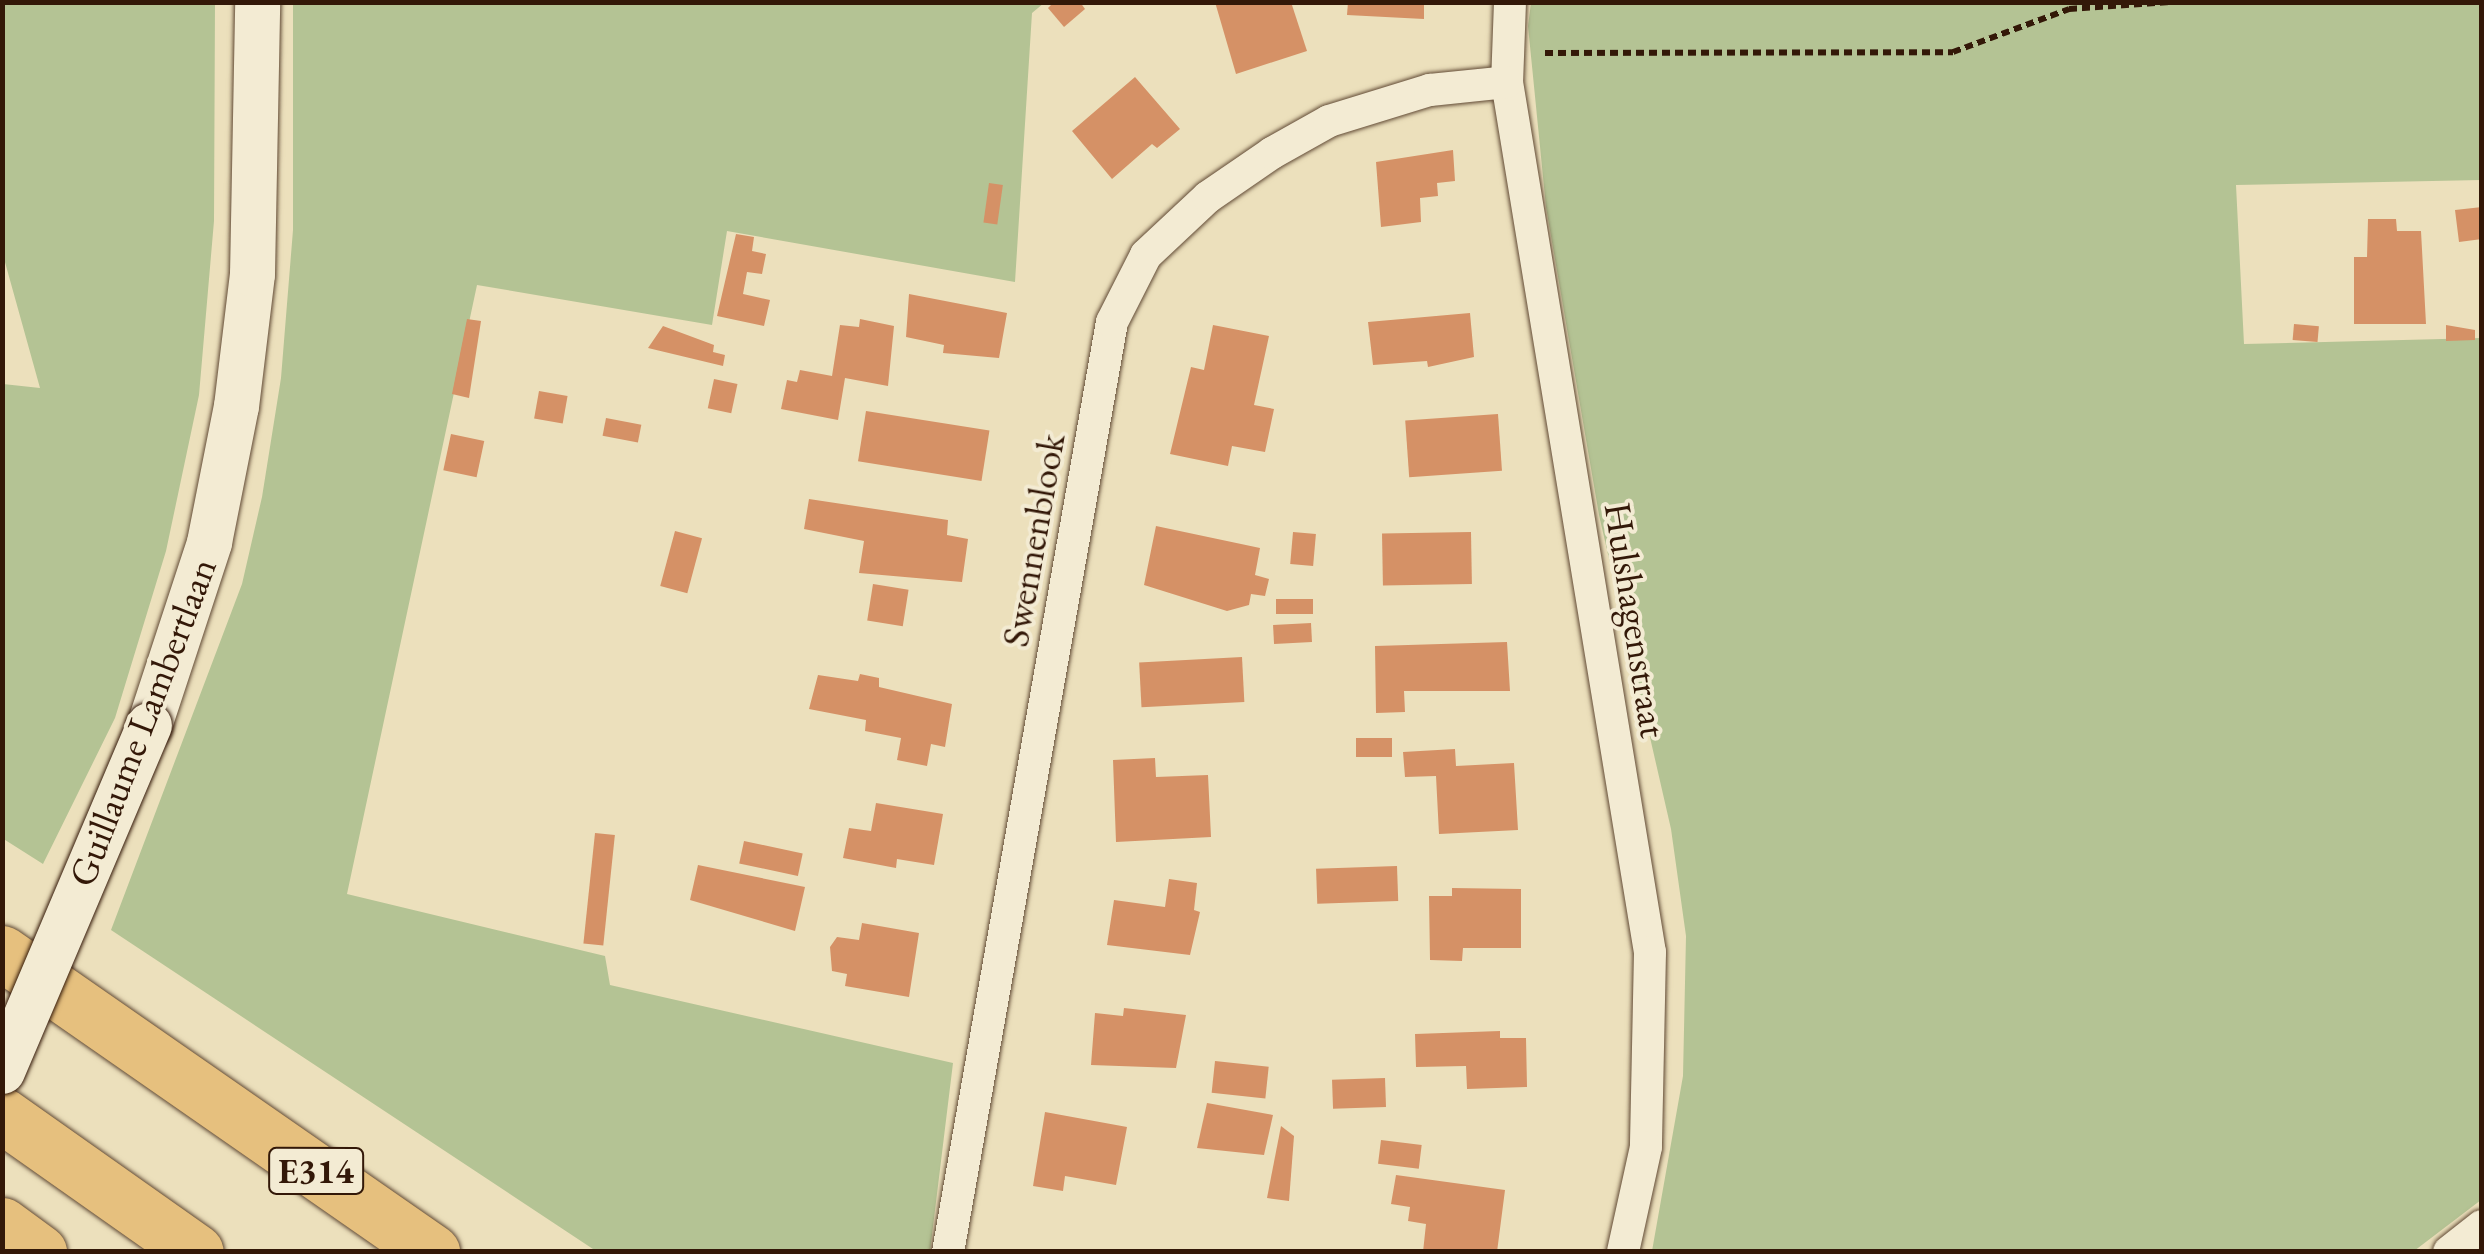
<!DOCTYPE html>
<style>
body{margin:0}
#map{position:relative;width:2484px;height:1254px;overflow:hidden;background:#ece0bc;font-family:"EB Garamond",serif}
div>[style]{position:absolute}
.green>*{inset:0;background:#b4c394}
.building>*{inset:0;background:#d59166;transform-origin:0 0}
.path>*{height:6px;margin-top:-3px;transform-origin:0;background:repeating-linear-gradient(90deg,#331808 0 8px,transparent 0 13px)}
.roads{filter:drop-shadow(0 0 2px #614a35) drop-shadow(0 0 2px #614a35)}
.street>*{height:32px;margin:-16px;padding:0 16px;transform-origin:16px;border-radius:16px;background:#f3ebd3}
.secondary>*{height:45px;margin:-22.5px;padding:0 22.5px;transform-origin:22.5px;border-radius:22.5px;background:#f3ebd3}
.highway>*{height:55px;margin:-27.5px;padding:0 27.5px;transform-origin:27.5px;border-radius:27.5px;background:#e6c07e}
.bridges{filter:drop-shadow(0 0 2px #331808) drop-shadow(0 0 2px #331808)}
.secondary-bridge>*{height:45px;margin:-22.5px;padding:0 22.5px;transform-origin:22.5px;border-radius:22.5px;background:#f3ebd3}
span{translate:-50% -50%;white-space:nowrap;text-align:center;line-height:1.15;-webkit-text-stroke:8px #f3ebd3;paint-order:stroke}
.shield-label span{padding:2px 8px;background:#f3ebd3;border:2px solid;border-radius:8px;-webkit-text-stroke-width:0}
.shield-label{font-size:35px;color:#331808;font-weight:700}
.street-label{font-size:38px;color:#331808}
.frame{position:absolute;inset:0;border:5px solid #331808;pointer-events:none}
</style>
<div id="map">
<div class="green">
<div style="clip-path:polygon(2px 3px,215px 3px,214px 221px,199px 395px,166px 551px,115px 718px,43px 864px,2px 838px,3px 384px,40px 388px,3px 255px)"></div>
<div style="clip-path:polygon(293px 3px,1044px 3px,1032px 13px,1015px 282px,727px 231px,712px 325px,477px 285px,347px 894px,605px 956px,610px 985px,953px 1063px,930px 1251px,596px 1251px,111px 930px,242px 584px,262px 497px,281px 378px,293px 230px)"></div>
<div style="clip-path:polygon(1531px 3px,2481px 3px,2481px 180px,2236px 185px,2244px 344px,2481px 338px,2481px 1200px,2414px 1251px,1652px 1251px,1683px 1076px,1686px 936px,1671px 829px,1599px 515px,1546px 207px,1528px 26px)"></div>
</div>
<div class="building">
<div style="clip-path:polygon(1054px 2px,1080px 2px,1085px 9px,1064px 27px,1048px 8px)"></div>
<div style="clip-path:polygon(1215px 2px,1291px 2px,1307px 51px,1236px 74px)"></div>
<div style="clip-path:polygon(1348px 2px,1424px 2px,1424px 19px,1347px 15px)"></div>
<div style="clip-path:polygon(1135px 77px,1180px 129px,1157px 148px,1152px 144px,1112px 179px,1072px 131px)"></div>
<div style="clip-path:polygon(1453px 150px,1455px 181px,1437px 183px,1438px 196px,1420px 198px,1421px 222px,1381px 227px,1376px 162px)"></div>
<div style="left:989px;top:183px;width:14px;height:40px;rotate:8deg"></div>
<div style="clip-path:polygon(2482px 207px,2482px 239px,2459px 242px,2455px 210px)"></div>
<div style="clip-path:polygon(2368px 219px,2396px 219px,2397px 231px,2421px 231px,2426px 324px,2354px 324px,2354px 257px,2367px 257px)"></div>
<div style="clip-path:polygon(736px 234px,754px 237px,752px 251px,766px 254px,762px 274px,747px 272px,743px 294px,770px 300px,764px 326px,717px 316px)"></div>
<div style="clip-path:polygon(909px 294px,1007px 313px,999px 358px,943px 353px,944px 345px,906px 337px)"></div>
<div style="clip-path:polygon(1470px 313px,1474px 357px,1428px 367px,1427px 361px,1373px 365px,1368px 322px)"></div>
<div style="clip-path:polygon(467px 319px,481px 321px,469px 398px,452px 394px)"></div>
<div style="clip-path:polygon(860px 319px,894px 326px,888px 386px,845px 378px,838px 420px,781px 409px,787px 380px,797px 382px,800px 370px,832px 376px,840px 325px,859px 327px)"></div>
<div style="left:2294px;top:324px;width:25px;height:16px;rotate:5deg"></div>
<div style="clip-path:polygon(1213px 325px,1269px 336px,1254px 405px,1274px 409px,1265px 452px,1232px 446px,1228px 466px,1170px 454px,1191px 367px,1204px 370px)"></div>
<div style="clip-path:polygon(2446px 325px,2475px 330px,2475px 340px,2446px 341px)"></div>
<div style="clip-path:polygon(663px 326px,714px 345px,713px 352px,725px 355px,723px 366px,648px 348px)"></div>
<div style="left:714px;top:379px;width:24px;height:30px;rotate:12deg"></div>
<div style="left:539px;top:391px;width:29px;height:28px;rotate:10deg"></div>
<div style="left:866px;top:411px;width:125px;height:51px;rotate:9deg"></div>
<div style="left:1498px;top:414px;width:57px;height:93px;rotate:86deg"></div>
<div style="left:606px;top:418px;width:36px;height:18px;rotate:11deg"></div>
<div style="left:451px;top:434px;width:34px;height:37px;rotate:12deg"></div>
<div style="clip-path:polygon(809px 499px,948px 520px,947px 535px,968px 539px,962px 582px,859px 573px,864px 541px,804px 529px)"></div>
<div style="clip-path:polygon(1156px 526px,1260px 548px,1255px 575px,1269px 579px,1265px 596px,1251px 594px,1249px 605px,1227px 611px,1144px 585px)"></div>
<div style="left:675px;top:531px;width:28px;height:57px;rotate:15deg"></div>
<div style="left:1293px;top:532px;width:23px;height:32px;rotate:5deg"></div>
<div style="left:1471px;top:532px;width:52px;height:89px;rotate:89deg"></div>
<div style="left:873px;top:584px;width:36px;height:37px;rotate:9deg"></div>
<div style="left:1276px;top:599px;width:37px;height:15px"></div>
<div style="left:1311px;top:623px;width:19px;height:38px;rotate:87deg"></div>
<div style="clip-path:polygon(1507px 642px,1510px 691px,1404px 691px,1405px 712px,1376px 713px,1375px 646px)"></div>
<div style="left:1242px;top:657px;width:45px;height:103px;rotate:87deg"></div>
<div style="clip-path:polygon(860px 674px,879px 678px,879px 687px,952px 704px,945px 747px,931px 744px,927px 766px,897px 760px,901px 738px,865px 731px,866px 720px,809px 709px,818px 675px,858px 681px)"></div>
<div style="left:1392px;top:738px;width:19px;height:36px;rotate:90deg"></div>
<div style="clip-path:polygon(1455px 749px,1456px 766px,1514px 763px,1518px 830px,1439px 834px,1436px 776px,1405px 777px,1403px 752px)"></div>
<div style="clip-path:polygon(1155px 758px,1156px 777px,1208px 775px,1211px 837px,1116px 842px,1113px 760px)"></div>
<div style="clip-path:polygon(876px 803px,943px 814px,934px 865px,897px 859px,896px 868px,843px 858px,849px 828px,871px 831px)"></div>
<div style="left:595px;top:833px;width:20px;height:111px;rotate:6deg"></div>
<div style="left:744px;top:841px;width:60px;height:23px;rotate:12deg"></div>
<div style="clip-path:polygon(698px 865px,805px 887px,795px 931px,690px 900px)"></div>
<div style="left:1397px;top:866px;width:35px;height:81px;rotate:88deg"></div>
<div style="clip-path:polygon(1169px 879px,1197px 883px,1194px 910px,1200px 912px,1190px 955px,1107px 945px,1114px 900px,1165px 907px)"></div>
<div style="clip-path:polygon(1452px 888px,1521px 889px,1521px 948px,1463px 948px,1462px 961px,1430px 960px,1429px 896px,1452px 896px)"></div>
<div style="clip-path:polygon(862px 923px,919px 933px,909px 997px,845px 986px,847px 974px,832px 971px,830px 947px,837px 937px,859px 940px)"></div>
<div style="clip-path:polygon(1124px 1008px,1186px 1015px,1176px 1068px,1091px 1065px,1095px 1013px,1123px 1016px)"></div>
<div style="clip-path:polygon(1500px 1031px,1500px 1038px,1526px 1038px,1527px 1087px,1467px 1089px,1466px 1066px,1416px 1067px,1415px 1034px)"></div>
<div style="left:1215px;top:1061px;width:54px;height:32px;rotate:6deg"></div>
<div style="left:1385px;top:1078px;width:29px;height:53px;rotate:88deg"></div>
<div style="clip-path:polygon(1207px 1103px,1273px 1115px,1264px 1155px,1197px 1148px)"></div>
<div style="clip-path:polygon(1045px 1112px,1127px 1127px,1116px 1185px,1065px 1176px,1063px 1191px,1033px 1186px)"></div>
<div style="clip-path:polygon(1281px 1126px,1294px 1136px,1289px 1201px,1267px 1198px)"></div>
<div style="left:1381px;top:1140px;width:41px;height:24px;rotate:7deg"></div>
<div style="clip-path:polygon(1396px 1175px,1505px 1190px,1497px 1252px,1423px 1252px,1426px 1224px,1408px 1221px,1410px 1207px,1391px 1204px)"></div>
</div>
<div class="path">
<div style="left:1545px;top:53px;width:408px;rotate:-0.1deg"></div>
<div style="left:1953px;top:52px;width:124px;rotate:-20.3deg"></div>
<div style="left:2069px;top:9px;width:101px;rotate:-4deg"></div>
</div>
<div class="roads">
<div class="street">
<div style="left:1510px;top:2px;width:80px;rotate:92.1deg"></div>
<div style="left:1507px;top:82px;width:882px;rotate:80.67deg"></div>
<div style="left:1650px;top:952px;width:195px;rotate:91.2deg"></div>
<div style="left:1646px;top:1147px;width:107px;rotate:102.4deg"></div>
<div style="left:948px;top:1252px;width:944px;rotate:-80deg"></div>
<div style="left:1112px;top:322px;width:75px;rotate:-63.1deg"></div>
<div style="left:1146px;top:255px;width:85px;rotate:-43.1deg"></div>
<div style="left:1208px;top:197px;width:78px;rotate:-34.5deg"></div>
<div style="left:1272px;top:153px;width:65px;rotate:-29.3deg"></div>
<div style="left:1329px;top:121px;width:106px;rotate:-17.1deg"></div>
<div style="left:1430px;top:90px;width:77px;rotate:-5.9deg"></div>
<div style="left:2449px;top:1252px;width:42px;rotate:-38.2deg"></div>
</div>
<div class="secondary">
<div style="left:149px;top:725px;width:193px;rotate:-71.8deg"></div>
<div style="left:209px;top:542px;width:139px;rotate:-78.8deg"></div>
<div style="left:236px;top:406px;width:133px;rotate:-83.1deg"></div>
<div style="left:252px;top:274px;width:272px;rotate:-88.9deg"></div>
</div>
<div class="highway">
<div style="left:2px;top:953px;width:524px;rotate:34.81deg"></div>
<div style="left:2px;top:1115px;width:237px;rotate:35.2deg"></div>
<div style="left:2px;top:1225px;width:46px;rotate:36.1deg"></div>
</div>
</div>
<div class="bridges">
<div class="secondary-bridge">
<div style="left:2px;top:1071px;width:376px;rotate:-67deg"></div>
</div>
</div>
<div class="shield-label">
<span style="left:316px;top:1171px">E314</span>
</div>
<div class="street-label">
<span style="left:1033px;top:540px;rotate:-80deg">Swennenblook</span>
<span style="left:1636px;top:620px;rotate:81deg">Hulshagenstraat</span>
<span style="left:142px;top:722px;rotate:-69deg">Guillaume Lambertlaan</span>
</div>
<div class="frame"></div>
</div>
